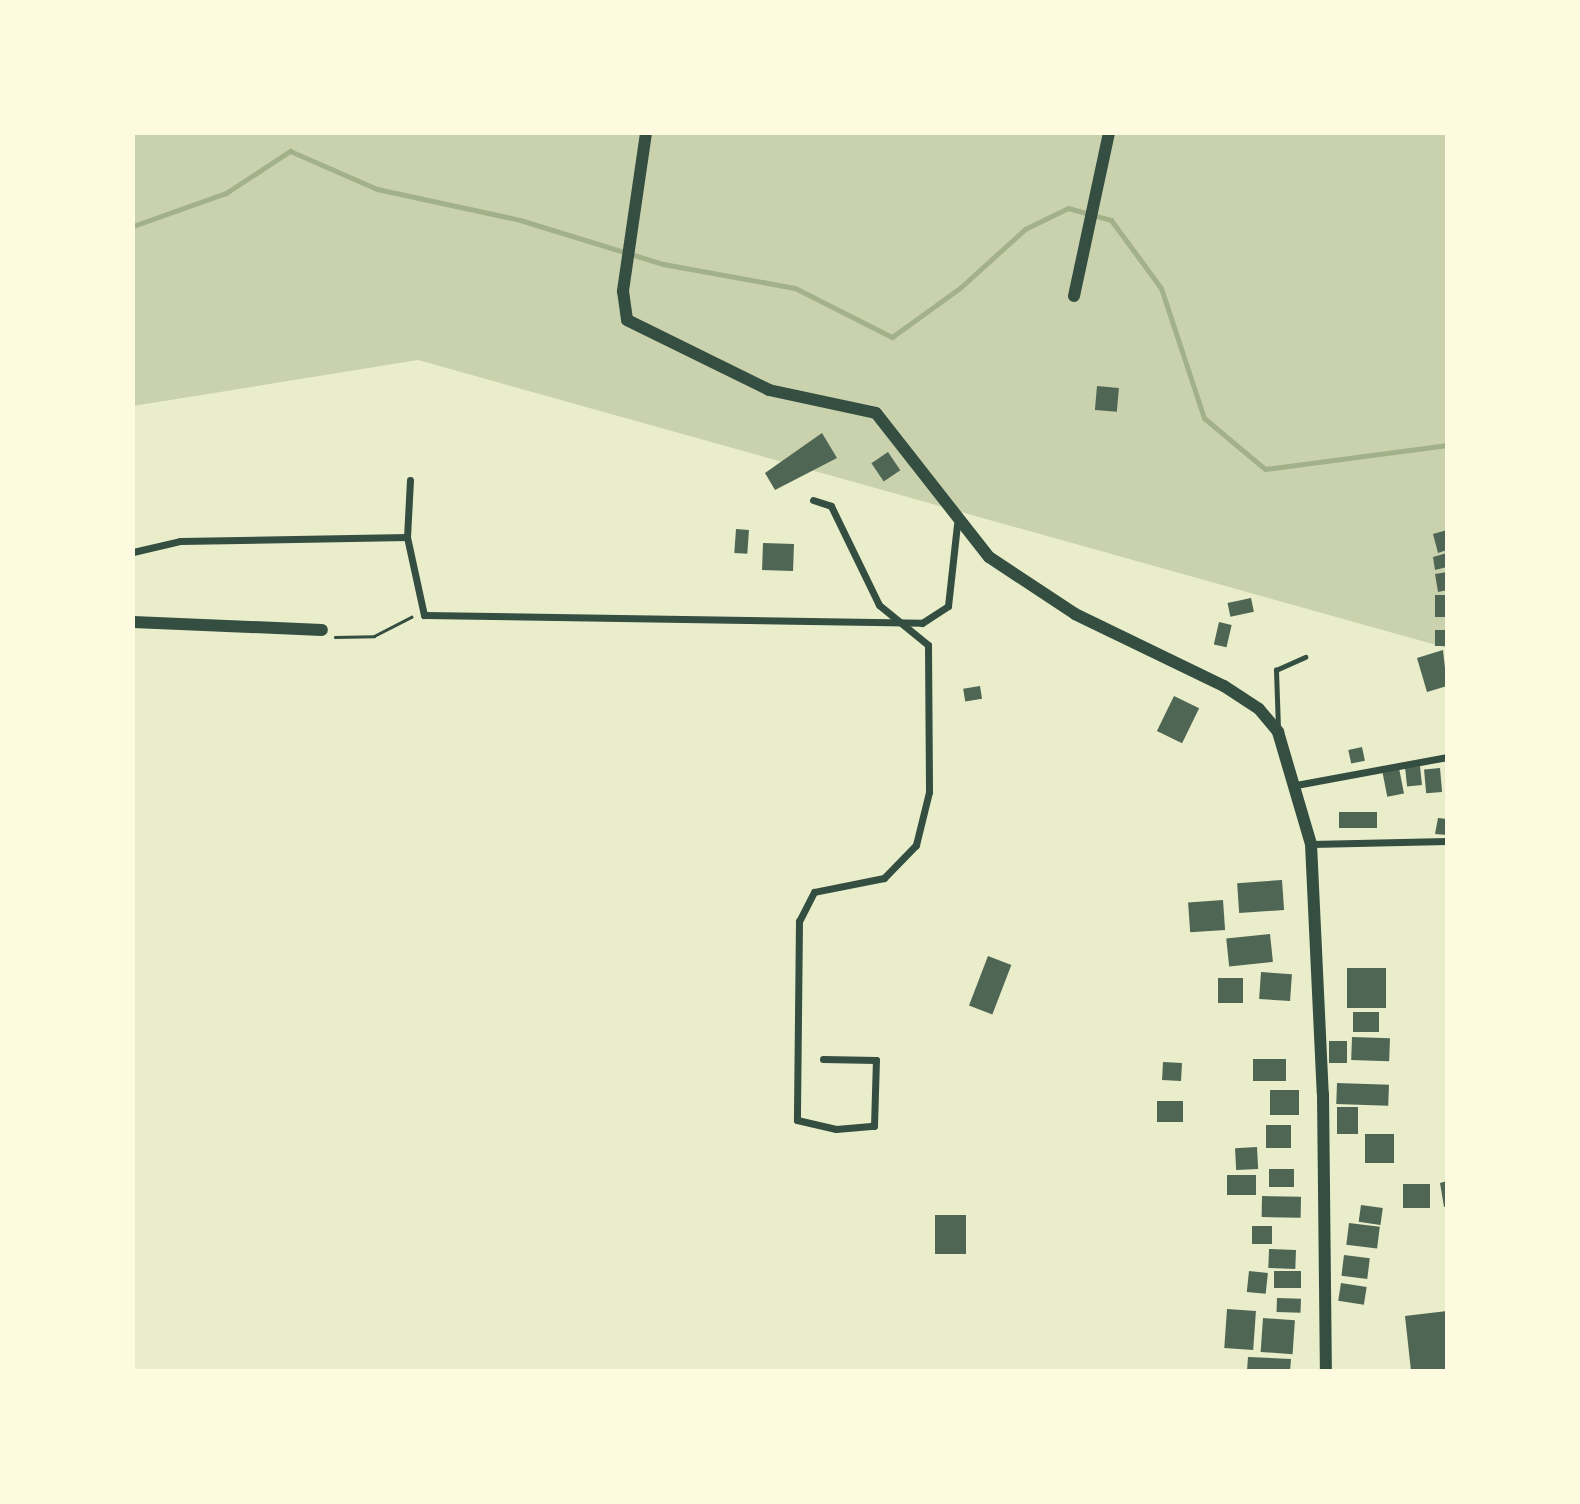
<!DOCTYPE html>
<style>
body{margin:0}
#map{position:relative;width:1580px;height:1504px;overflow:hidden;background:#e9edc9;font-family:Rubik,sans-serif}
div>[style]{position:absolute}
.green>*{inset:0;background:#cad2ad}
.stream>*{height:5px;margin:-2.5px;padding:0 2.5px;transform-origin:2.5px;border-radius:2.5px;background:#a3b18a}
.building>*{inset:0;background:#4f6655;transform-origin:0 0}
.path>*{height:2.5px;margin:-1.25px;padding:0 1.25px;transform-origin:1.25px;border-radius:1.25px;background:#344e41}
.service>*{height:4.5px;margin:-2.25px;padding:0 2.25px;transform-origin:2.25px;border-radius:2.25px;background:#344e41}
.minor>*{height:7px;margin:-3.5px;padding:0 3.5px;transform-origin:3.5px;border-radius:3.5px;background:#344e41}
.secondary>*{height:12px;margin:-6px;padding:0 6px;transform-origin:6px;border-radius:6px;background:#344e41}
.primary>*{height:12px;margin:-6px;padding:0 6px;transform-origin:6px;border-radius:6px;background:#344e41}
span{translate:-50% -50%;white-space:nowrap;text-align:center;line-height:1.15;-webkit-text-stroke:5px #fefae0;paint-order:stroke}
.frame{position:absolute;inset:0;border:135px solid #fefae0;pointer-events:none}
</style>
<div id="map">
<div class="green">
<div style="clip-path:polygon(133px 133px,1447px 133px,1447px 648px,418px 360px,133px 406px)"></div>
</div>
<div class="stream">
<div style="left:133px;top:226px;width:99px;rotate:-19.5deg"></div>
<div style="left:226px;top:193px;width:77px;rotate:-33.3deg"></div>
<div style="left:290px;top:151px;width:95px;rotate:23.6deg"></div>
<div style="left:377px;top:189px;width:146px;rotate:12.2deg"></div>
<div style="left:520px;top:220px;width:150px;rotate:17.1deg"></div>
<div style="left:663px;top:264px;width:134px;rotate:10.3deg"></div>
<div style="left:795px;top:288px;width:109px;rotate:26.8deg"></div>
<div style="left:892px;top:337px;width:85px;rotate:-35.9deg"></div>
<div style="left:961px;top:287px;width:86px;rotate:-42.2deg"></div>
<div style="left:1025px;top:229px;width:48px;rotate:-26deg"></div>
<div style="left:1068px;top:208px;width:45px;rotate:15.6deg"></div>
<div style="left:1111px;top:220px;width:84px;rotate:53.7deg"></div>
<div style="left:1161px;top:288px;width:137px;rotate:71.7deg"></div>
<div style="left:1204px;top:418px;width:80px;rotate:39.9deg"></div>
<div style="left:1265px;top:469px;width:184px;rotate:-7.5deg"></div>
</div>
<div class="building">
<div style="left:1097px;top:386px;width:22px;height:24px;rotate:5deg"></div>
<div style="clip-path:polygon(822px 433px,837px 458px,775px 490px,765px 473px)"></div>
<div style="left:888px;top:452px;width:22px;height:20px;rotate:56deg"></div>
<div style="left:736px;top:529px;width:13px;height:24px;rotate:4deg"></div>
<div style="clip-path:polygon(1447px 530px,1447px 550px,1438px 553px,1433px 534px)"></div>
<div style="left:763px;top:543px;width:31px;height:27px;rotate:2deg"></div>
<div style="clip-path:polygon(1447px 553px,1447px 567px,1435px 570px,1433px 557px)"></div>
<div style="clip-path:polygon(1447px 572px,1447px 590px,1438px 592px,1435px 574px)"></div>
<div style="left:1447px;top:595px;width:22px;height:12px;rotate:90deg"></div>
<div style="left:1251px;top:598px;width:14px;height:24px;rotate:78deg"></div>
<div style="left:1219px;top:622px;width:13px;height:23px;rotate:13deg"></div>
<div style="left:1435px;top:630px;width:12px;height:16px"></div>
<div style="clip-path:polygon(1443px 650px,1447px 686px,1427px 692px,1417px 658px)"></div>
<div style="left:980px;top:686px;width:13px;height:17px;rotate:81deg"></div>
<div style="left:1174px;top:696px;width:28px;height:39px;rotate:26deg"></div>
<div style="left:1362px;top:747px;width:14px;height:14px;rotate:78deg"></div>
<div style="left:1420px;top:766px;width:19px;height:15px;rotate:84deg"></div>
<div style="left:1399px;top:768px;width:26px;height:17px;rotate:79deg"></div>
<div style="left:1440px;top:768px;width:24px;height:16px;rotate:85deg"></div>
<div style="left:1377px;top:812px;width:16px;height:38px;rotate:90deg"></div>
<div style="clip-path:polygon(1438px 818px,1447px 819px,1447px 835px,1435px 834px)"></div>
<div style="left:1282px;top:880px;width:30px;height:45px;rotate:86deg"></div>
<div style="left:1223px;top:900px;width:30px;height:35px;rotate:86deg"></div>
<div style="left:1270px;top:934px;width:28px;height:44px;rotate:84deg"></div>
<div style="left:988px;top:956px;width:25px;height:53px;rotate:21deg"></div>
<div style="left:1347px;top:968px;width:39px;height:40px"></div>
<div style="left:1261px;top:972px;width:31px;height:27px;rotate:4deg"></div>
<div style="left:1218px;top:978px;width:25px;height:25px"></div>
<div style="left:1353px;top:1012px;width:26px;height:20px"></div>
<div style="left:1352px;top:1037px;width:38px;height:23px;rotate:2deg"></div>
<div style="left:1329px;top:1041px;width:18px;height:22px"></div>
<div style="left:1253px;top:1059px;width:33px;height:22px"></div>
<div style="left:1163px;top:1062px;width:19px;height:18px;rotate:3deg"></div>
<div style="left:1337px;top:1083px;width:52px;height:21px;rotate:2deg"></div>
<div style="left:1270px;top:1090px;width:29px;height:25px"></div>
<div style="left:1157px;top:1101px;width:26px;height:21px"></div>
<div style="left:1358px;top:1107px;width:27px;height:21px;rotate:90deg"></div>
<div style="left:1266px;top:1125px;width:25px;height:23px"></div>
<div style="left:1365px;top:1134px;width:29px;height:29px"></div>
<div style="left:1257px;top:1147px;width:22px;height:22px;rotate:87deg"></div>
<div style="left:1269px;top:1169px;width:25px;height:18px"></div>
<div style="left:1227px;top:1175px;width:29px;height:20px"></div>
<div style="clip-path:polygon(1447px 1181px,1447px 1206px,1444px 1207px,1440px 1183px)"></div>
<div style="left:1403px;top:1184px;width:27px;height:24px"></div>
<div style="left:1262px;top:1196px;width:39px;height:21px;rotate:1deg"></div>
<div style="left:1361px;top:1205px;width:22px;height:17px;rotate:8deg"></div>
<div style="left:966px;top:1215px;width:39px;height:31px;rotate:90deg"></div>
<div style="left:1349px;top:1223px;width:31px;height:22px;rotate:7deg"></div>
<div style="left:1272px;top:1226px;width:18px;height:20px;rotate:90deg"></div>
<div style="left:1269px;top:1249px;width:27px;height:19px;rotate:2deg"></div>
<div style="left:1344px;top:1255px;width:26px;height:21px;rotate:7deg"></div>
<div style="left:1249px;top:1271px;width:19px;height:21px;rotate:6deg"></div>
<div style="left:1301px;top:1271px;width:17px;height:27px;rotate:90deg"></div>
<div style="left:1341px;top:1283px;width:26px;height:18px;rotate:9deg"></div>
<div style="left:1277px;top:1298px;width:24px;height:14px;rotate:2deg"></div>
<div style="left:1227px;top:1309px;width:29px;height:39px;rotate:4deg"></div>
<div style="clip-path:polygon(1447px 1311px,1447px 1371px,1411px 1371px,1405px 1316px)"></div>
<div style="left:1263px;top:1318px;width:32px;height:34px;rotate:4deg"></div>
<div style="clip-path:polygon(1248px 1357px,1291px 1359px,1290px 1371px,1247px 1371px)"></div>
</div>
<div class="path">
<div style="left:335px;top:637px;width:39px;rotate:-1deg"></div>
<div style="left:374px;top:636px;width:42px;rotate:-27.2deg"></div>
</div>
<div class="service">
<div style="left:1278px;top:728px;width:58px;rotate:-92deg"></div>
<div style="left:1276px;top:670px;width:32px;rotate:-24deg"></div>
</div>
<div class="minor">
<div style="left:410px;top:480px;width:57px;rotate:93deg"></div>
<div style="left:407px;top:537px;width:80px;rotate:77.7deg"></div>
<div style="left:424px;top:615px;width:498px;rotate:0.9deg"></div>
<div style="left:922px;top:623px;width:31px;rotate:-33deg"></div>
<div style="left:948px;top:606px;width:82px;rotate:-83.7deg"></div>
<div style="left:813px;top:500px;width:19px;rotate:18deg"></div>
<div style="left:831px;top:506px;width:110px;rotate:64.1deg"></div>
<div style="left:879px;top:605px;width:63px;rotate:39.2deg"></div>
<div style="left:928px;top:645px;width:147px;rotate:89.6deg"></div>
<div style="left:929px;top:792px;width:55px;rotate:103.8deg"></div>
<div style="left:916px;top:845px;width:46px;rotate:134.1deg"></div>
<div style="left:884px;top:878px;width:71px;rotate:168.7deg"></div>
<div style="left:814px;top:892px;width:33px;rotate:117deg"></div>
<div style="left:799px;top:921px;width:199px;rotate:90.6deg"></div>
<div style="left:797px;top:1120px;width:40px;rotate:13deg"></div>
<div style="left:836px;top:1129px;width:38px;rotate:-5deg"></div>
<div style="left:874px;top:1126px;width:66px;rotate:-88.3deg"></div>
<div style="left:876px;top:1060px;width:53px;rotate:-178.9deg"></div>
<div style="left:133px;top:552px;width:48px;rotate:-13.2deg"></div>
<div style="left:180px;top:541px;width:227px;rotate:-1deg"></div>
<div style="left:1296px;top:785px;width:154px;rotate:-10.5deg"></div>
<div style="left:1311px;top:844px;width:136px;rotate:-1.3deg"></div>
</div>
<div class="secondary">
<div style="left:646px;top:133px;width:160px;rotate:98.3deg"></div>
<div style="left:623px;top:291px;width:29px;rotate:82deg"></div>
<div style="left:627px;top:320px;width:158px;rotate:26.2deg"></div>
<div style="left:769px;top:390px;width:109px;rotate:12.1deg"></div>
<div style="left:876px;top:413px;width:183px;rotate:51.9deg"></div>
<div style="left:989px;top:557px;width:103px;rotate:33.5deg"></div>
<div style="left:1075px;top:614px;width:165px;rotate:25.8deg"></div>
<div style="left:1224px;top:686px;width:42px;rotate:33.3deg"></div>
<div style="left:1259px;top:709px;width:30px;rotate:50deg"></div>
<div style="left:1278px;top:732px;width:117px;rotate:73.6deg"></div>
<div style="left:1311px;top:844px;width:250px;rotate:87.3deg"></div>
<div style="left:1323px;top:1094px;width:277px;rotate:89.4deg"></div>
</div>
<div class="primary">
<div style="left:1074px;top:296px;width:167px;rotate:-77.9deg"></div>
<div style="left:133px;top:622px;width:189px;rotate:2.4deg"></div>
</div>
<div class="frame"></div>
</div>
